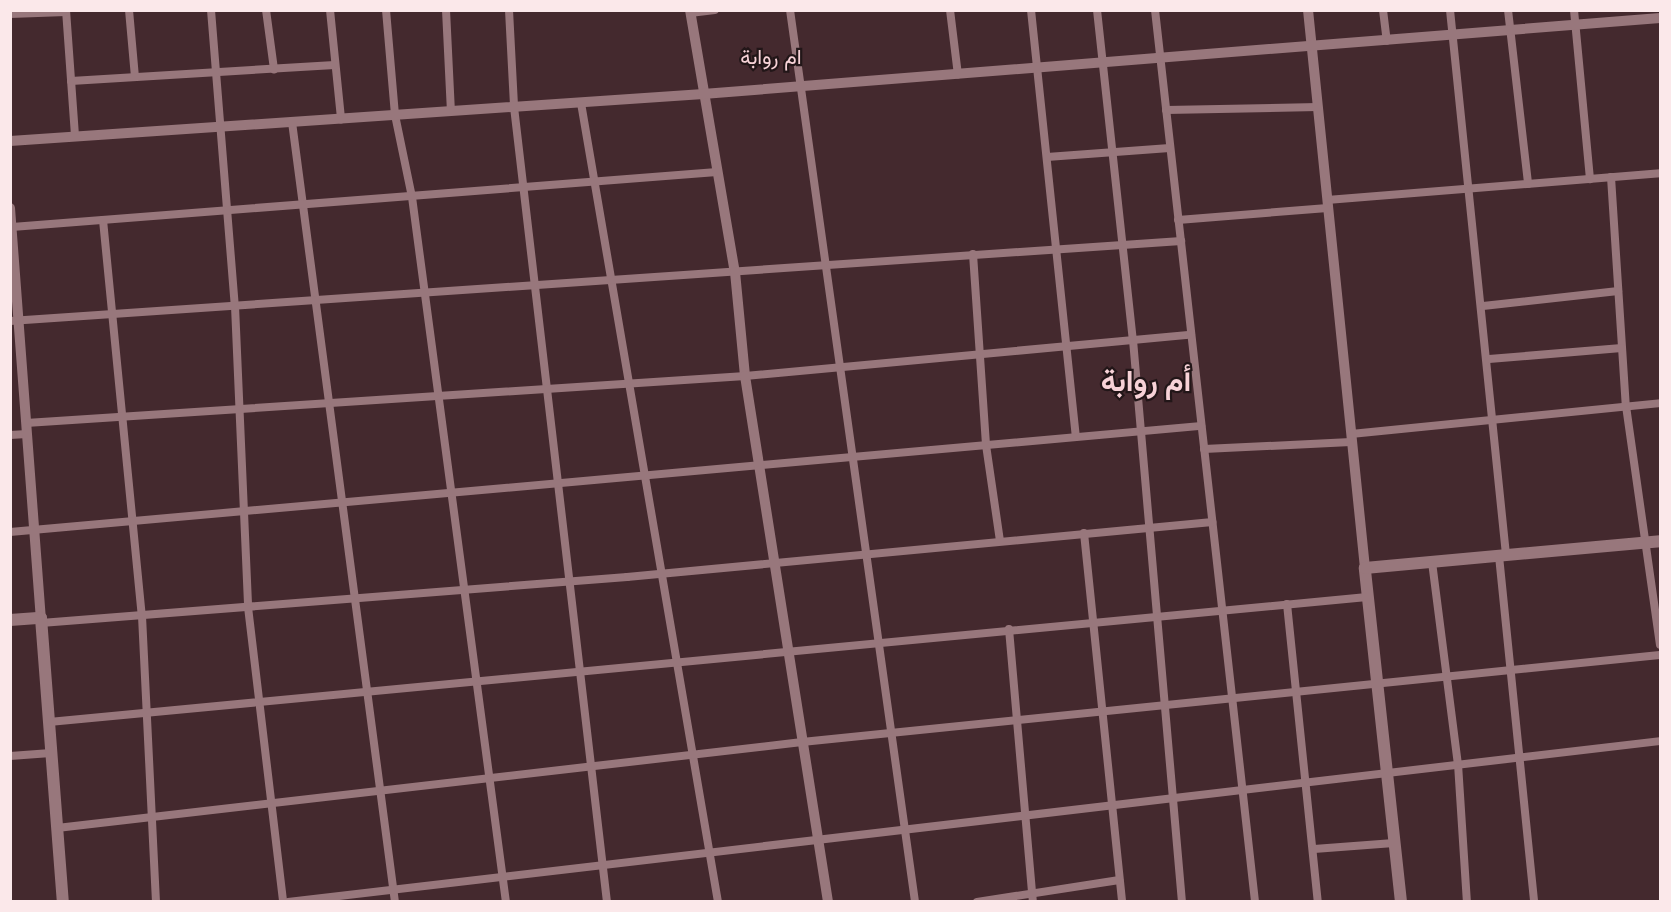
<!DOCTYPE html>
<meta charset="utf-8">
<style>
body{margin:0}
#map{position:relative;width:1671px;height:912px;overflow:hidden;background:#44292e;font-family:Inter,Vazirmatn,sans-serif}
div>[style]{position:absolute}
.minor>*{height:8px;margin:-4px;padding:0 4px;transform-origin:4px;border-radius:4px;background:#98777c}
.tertiary>*{height:10px;margin:-5px;padding:0 5px;transform-origin:5px;border-radius:5px;background:#98777c}
.secondary>*{height:12px;margin:-6px;padding:0 6px;transform-origin:6px;border-radius:6px;background:#98777c}
span{translate:-50% -50%;white-space:nowrap;text-align:center;line-height:1.15;-webkit-text-stroke:4.5px #221618;paint-order:stroke}
.quarter-label{font-size:21px;color:#f7d2d7}
.town-label{font-size:30px;color:#f7d2d7;font-weight:700}
.frame{position:absolute;inset:0;border:12px solid #fbe8ea;pointer-events:none}
</style>
<div id="map">
<div class="minor">
<div style="left:66px;top:10px;width:127px;rotate:85.9deg"></div>
<div style="left:129px;top:10px;width:67px;rotate:84.9deg"></div>
<div style="left:211px;top:10px;width:297px;rotate:85.4deg"></div>
<div style="left:235px;top:306px;width:301px;rotate:87.5deg"></div>
<div style="left:248px;top:607px;width:297px;rotate:83.2deg"></div>
<div style="left:266px;top:10px;width:60px;rotate:82.3deg"></div>
<div style="left:330px;top:10px;width:110px;rotate:84.2deg"></div>
<div style="left:386px;top:10px;width:105px;rotate:85.1deg"></div>
<div style="left:395px;top:115px;width:84px;rotate:78.3deg"></div>
<div style="left:412px;top:197px;width:711px;rotate:82.41deg"></div>
<div style="left:446px;top:10px;width:101px;rotate:87.2deg"></div>
<div style="left:509px;top:10px;width:97px;rotate:87deg"></div>
<div style="left:514px;top:107px;width:800px;rotate:83.33deg"></div>
<div style="left:790px;top:10px;width:901px;rotate:82.02deg"></div>
<div style="left:950px;top:10px;width:65px;rotate:83deg"></div>
<div style="left:1031px;top:10px;width:429px;rotate:84deg"></div>
<div style="left:1097px;top:10px;width:332px;rotate:83.8deg"></div>
<div style="left:1133px;top:340px;width:564px;rotate:85.02deg"></div>
<div style="left:1155px;top:10px;width:898px;rotate:83.6deg"></div>
<div style="left:1383px;top:10px;width:31px;rotate:83deg"></div>
<div style="left:1450px;top:10px;width:548px;rotate:84.13deg"></div>
<div style="left:1508px;top:10px;width:175px;rotate:83.4deg"></div>
<div style="left:1574px;top:10px;width:170px;rotate:84.6deg"></div>
<div style="left:690px;top:13px;width:25px;rotate:-7deg"></div>
<div style="left:10px;top:14px;width:56px;rotate:-2deg"></div>
<div style="left:71px;top:81px;width:264px;rotate:-3.5deg"></div>
<div style="left:581px;top:103px;width:811px;rotate:80.27deg"></div>
<div style="left:1166px;top:110px;width:152px;rotate:-1.1deg"></div>
<div style="left:292px;top:122px;width:787px;rotate:82.48deg"></div>
<div style="left:1047px;top:157px;width:123px;rotate:-4.2deg"></div>
<div style="left:1611px;top:177px;width:229px;rotate:86.3deg"></div>
<div style="left:1626px;top:406px;width:241px;rotate:81.9deg"></div>
<div style="left:1327px;top:200px;width:334px;rotate:-4.6deg"></div>
<div style="left:103px;top:220px;width:398px;rotate:84.4deg"></div>
<div style="left:142px;top:616px;width:286px;rotate:87.2deg"></div>
<div style="left:1178px;top:220px;width:150px;rotate:-4.6deg"></div>
<div style="left:12px;top:227px;width:707px;rotate:-4.46deg"></div>
<div style="left:973px;top:254px;width:191px;rotate:86.1deg"></div>
<div style="left:986px;top:445px;width:97px;rotate:81.7deg"></div>
<div style="left:1483px;top:306px;width:136px;rotate:-6.3deg"></div>
<div style="left:10px;top:321px;width:1174px;rotate:-3.91deg"></div>
<div style="left:1489px;top:359px;width:133px;rotate:-4.7deg"></div>
<div style="left:26px;top:423px;width:721px;rotate:-3.74deg"></div>
<div style="left:745px;top:376px;width:448px;rotate:-5.3deg"></div>
<div style="left:1351px;top:434px;width:311px;rotate:-5.7deg"></div>
<div style="left:10px;top:435px;width:17px;rotate:-3deg"></div>
<div style="left:1204px;top:449px;width:147px;rotate:-2.7deg"></div>
<div style="left:10px;top:532px;width:1196px;rotate:-5.09deg"></div>
<div style="left:1084px;top:533px;width:371px;rotate:84.1deg"></div>
<div style="left:1499px;top:556px;width:348px;rotate:84.2deg"></div>
<div style="left:1432px;top:562px;width:204px;rotate:82.7deg"></div>
<div style="left:1458px;top:764px;width:138px;rotate:86.3deg"></div>
<div style="left:1287px;top:604px;width:300px;rotate:84.1deg"></div>
<div style="left:41px;top:623px;width:588px;rotate:-4.49deg"></div>
<div style="left:627px;top:577px;width:588px;rotate:-5.37deg"></div>
<div style="left:1009px;top:629px;width:274px;rotate:85deg"></div>
<div style="left:49px;top:722px;width:1324px;rotate:-5.42deg"></div>
<div style="left:10px;top:756px;width:41px;rotate:-4.2deg"></div>
<div style="left:57px;top:828px;width:750px;rotate:-6.58deg"></div>
<div style="left:802px;top:742px;width:862px;rotate:-5.79deg"></div>
<div style="left:1314px;top:849px;width:80px;rotate:-4.3deg"></div>
<div style="left:288px;top:902px;width:1381px;rotate:-6.69deg"></div>
<div style="left:977px;top:902px;width:144px;rotate:-8.8deg"></div>
</div>
<div class="tertiary">
<div style="left:690px;top:10px;width:266px;rotate:80.3deg"></div>
<div style="left:735px;top:272px;width:104px;rotate:84.5deg"></div>
<div style="left:745px;top:376px;width:533px;rotate:81.03deg"></div>
<div style="left:1308px;top:10px;width:561px;rotate:84.17deg"></div>
<div style="left:10px;top:141px;width:695px;rotate:-3.88deg"></div>
<div style="left:703px;top:94px;width:960px;rotate:-4.54deg"></div>
<div style="left:10px;top:208px;width:411px;rotate:85.7deg"></div>
</div>
<div class="secondary">
<div style="left:10px;top:620px;width:31px;rotate:-4deg"></div>
<div style="left:41px;top:618px;width:285px;rotate:85.6deg"></div>
<div style="left:1401px;top:902px;width:336px;rotate:-96.2deg"></div>
<div style="left:1365px;top:568px;width:296px;rotate:-5.2deg"></div>
</div>
<div class="quarter-label">
<span style="left:771px;top:57px">ام روابة</span>
</div>
<div class="town-label">
<span style="left:1146px;top:380px">أم روابة</span>
</div>
<div class="frame"></div>
</div>
